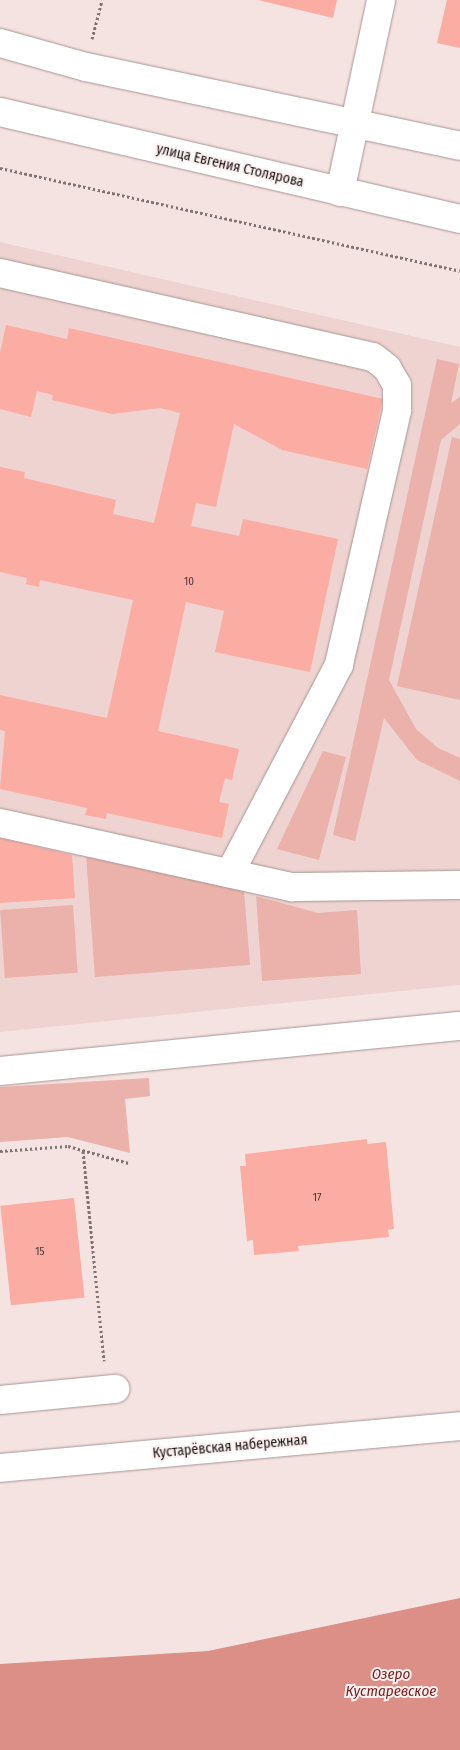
<!DOCTYPE html>
<meta charset="utf-8">
<style>
body{margin:0}
#map{position:relative;width:460px;height:1750px;overflow:hidden;background:#f5e3e1;font-family:"Fira Sans Condensed",sans-serif}
div>[style]{position:absolute}
.built>*{inset:0;background:#eed3d0}
.green>*{inset:0;background:#eab2ab;transform-origin:0 0}
.water>*{inset:0;background:#db8f86}
.building>*{inset:0;background:#fbaca3;transform-origin:0 0}
.path>*{height:3px;margin-top:-1.5px;transform-origin:0;background:repeating-linear-gradient(90deg,#807473 0 2.5px,transparent 0 5px)}
.roads{filter:drop-shadow(0 0 1px #a69593) drop-shadow(0 0 1px #a69593)}
.minor>*{height:28px;margin:-14px;padding:0 14px;transform-origin:14px;border-radius:14px;background:#fff}
span{translate:-50% -50%;white-space:nowrap;text-align:center;line-height:1.15;-webkit-text-stroke:4px #fdf2f1;paint-order:stroke}
.number-label{font-size:11px;color:#503836}
.number-label span{-webkit-text-stroke-width:0}
.street-label{font-size:14px;color:#171111}
.water-label{font-size:15px;color:#771d1b;font-style:italic}
</style>
<div id="map">
<div class="built">
<div style="clip-path:polygon(0 242px,460px 347px,460px 985px,0 1032px)"></div>
</div>
<div class="green">
<div style="clip-path:polygon(437px 359px,459px 364px,451px 403px,460px 397px,460px 424px,441px 440px,389px 680px,416px 729px,438px 748px,460px 758px,460px 781px,417px 760px,384px 718px,355px 841px,333px 835px)"></div>
<div style="clip-path:polygon(452px 437px,460px 439px,460px 700px,397px 686px)"></div>
<div style="clip-path:polygon(323px 751px,346px 757px,319px 860px,277px 849px)"></div>
<div style="clip-path:polygon(86px 856px,244px 891px,250px 965px,95px 977px)"></div>
<div style="clip-path:polygon(256px 896px,318px 913px,357px 910px,361px 974px,262px 981px)"></div>
<div style="left:73px;top:905px;width:68px;height:73px;rotate:86deg"></div>
<div style="clip-path:polygon(149px 1078px,150px 1096px,125px 1099px,130px 1153px,68px 1137px,0 1142px,0 1087px)"></div>
</div>
<div class="water">
<div style="clip-path:polygon(460px 1598px,460px 1750px,0 1750px,0 1664px,208px 1651px)"></div>
</div>
<div class="building">
<div style="clip-path:polygon(258px 0,337px 0,333px 18px)"></div>
<div style="clip-path:polygon(447px 0,460px 0,460px 48px,437px 43px)"></div>
<div style="clip-path:polygon(6px 325px,67px 339px,69px 328px,383px 399px,367px 469px,282px 450px,234px 424px,216px 507px,196px 503px,191px 526px,239px 536px,243px 519px,338px 539px,310px 672px,215px 652px,224px 611px,186px 602px,158px 731px,239px 749px,232px 780px,225px 778px,219px 802px,229px 804px,222px 838px,107px 813px,106px 819px,85px 815px,87px 808px,0 789px,5px 731px,0 730px,0 695px,107px 718px,133px 600px,40px 580px,39px 587px,26px 584px,27px 578px,0 572px,0 467px,25px 472px,24px 478px,116px 500px,113px 514px,154px 523px,180px 413px,160px 408px,112px 414px,52px 400px,53px 395px,37px 391px,31px 417px,0 409px,0 353px)"></div>
<div style="clip-path:polygon(0 838px,72px 855px,75px 898px,0 903px)"></div>
<div style="clip-path:polygon(367px 1139px,367px 1144px,386px 1142px,394px 1229px,388px 1230px,389px 1237px,298px 1246px,299px 1251px,254px 1255px,253px 1240px,247px 1241px,240px 1166px,246px 1166px,245px 1154px)"></div>
<div style="left:74px;top:1198px;width:100px;height:74px;rotate:84deg"></div>
</div>
<div class="path">
<div style="left:92px;top:39px;width:40px;rotate:-75.6deg"></div>
<div style="left:0;top:168px;width:471px;rotate:12.6deg"></div>
<div style="left:0;top:1151px;width:68px;rotate:-4.2deg"></div>
<div style="left:68px;top:1146px;width:63px;rotate:15.6deg"></div>
<div style="left:83px;top:1151px;width:211px;rotate:84.3deg"></div>
</div>
<div class="roads">
<div class="minor">
<div style="left:0;top:43px;width:89px;rotate:15.6deg"></div>
<div style="left:86px;top:67px;width:382px;rotate:11.9deg"></div>
<div style="left:0;top:112px;width:472px;rotate:13.1deg"></div>
<div style="left:340px;top:192px;width:196px;rotate:-77.9deg"></div>
<div style="left:0;top:273px;width:382px;rotate:12.7deg"></div>
<div style="left:373px;top:357px;width:18px;rotate:38deg"></div>
<div style="left:387px;top:368px;width:20px;rotate:60deg"></div>
<div style="left:397px;top:385px;width:26px;rotate:90deg"></div>
<div style="left:397px;top:411px;width:261px;rotate:102.9deg"></div>
<div style="left:339px;top:665px;width:235px;rotate:117.7deg"></div>
<div style="left:0;top:823px;width:299px;rotate:12.4deg"></div>
<div style="left:292px;top:887px;width:168px;rotate:-0.7deg"></div>
<div style="left:0;top:1071px;width:462px;rotate:-5.6deg"></div>
<div style="left:0;top:1400px;width:116px;rotate:-5.5deg"></div>
<div style="left:0;top:1468px;width:462px;rotate:-5.2deg"></div>
</div>
</div>
<div class="number-label">
<span style="left:189px;top:582px">10</span>
<span style="left:317px;top:1198px">17</span>
<span style="left:40px;top:1252px">15</span>
</div>
<div class="street-label">
<span style="left:230px;top:166px;rotate:13deg">улица Евгения Столярова</span>
<span style="left:230px;top:1447px;rotate:-5deg">Кустарёвская набережная</span>
</div>
<div class="water-label">
<span style="left:391px;top:1683px">Озеро<br>Кустаревское</span>
</div>
</div>
